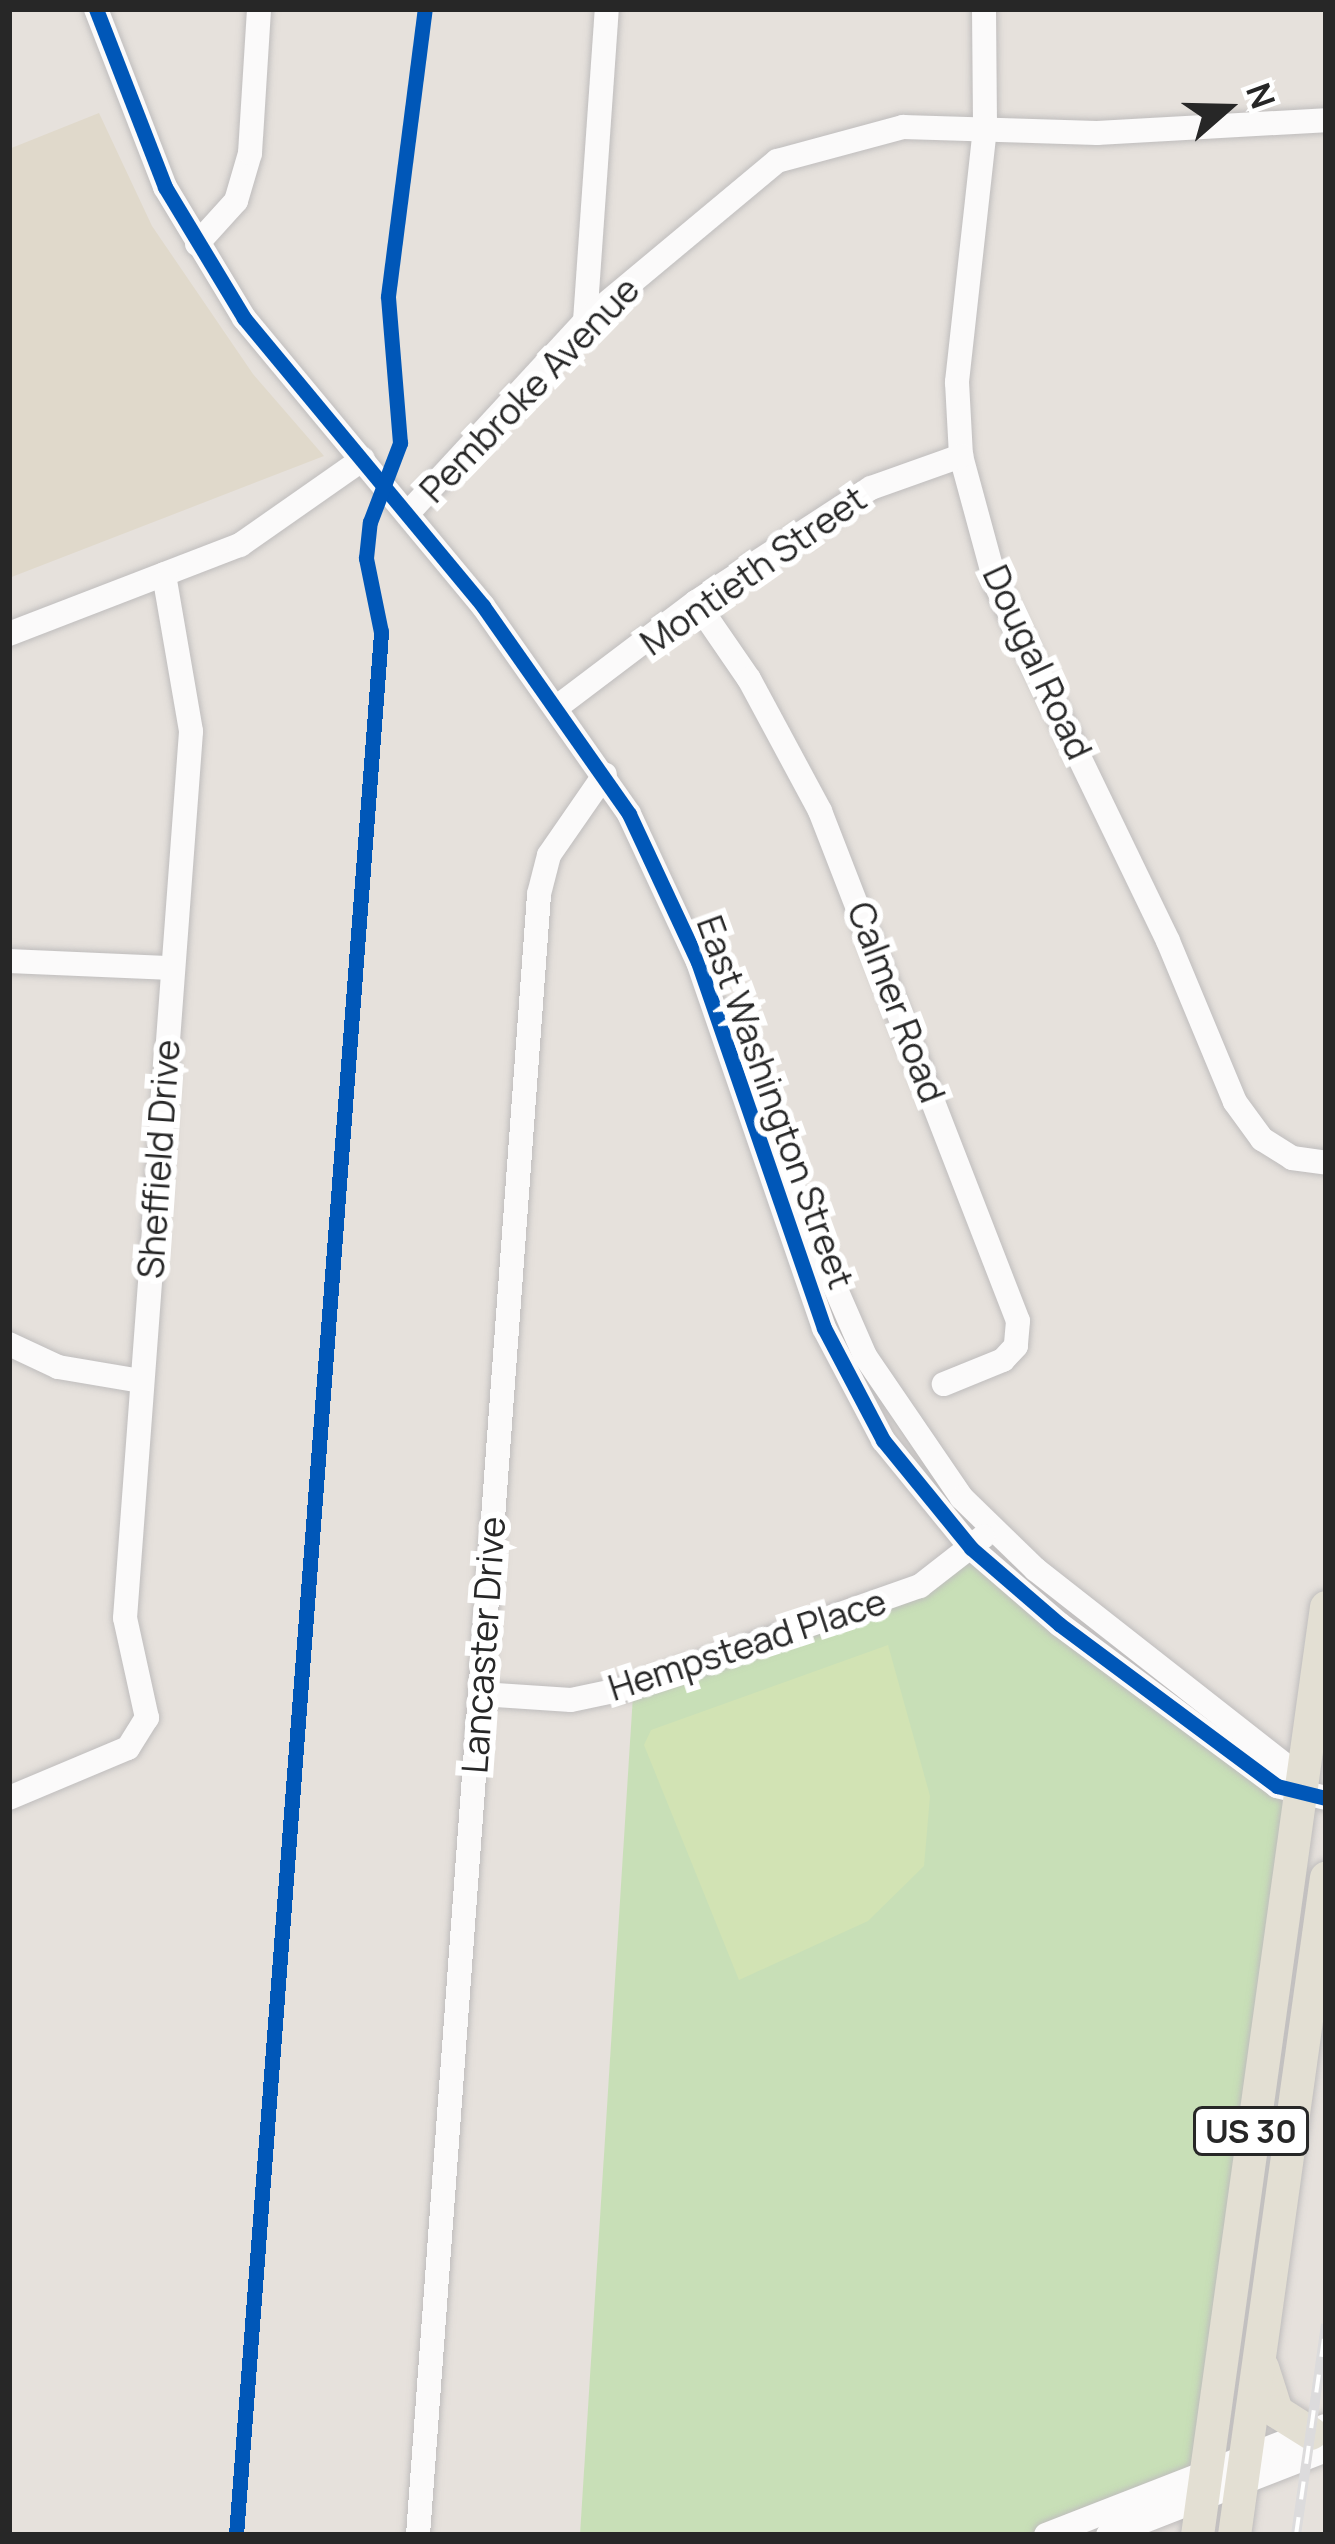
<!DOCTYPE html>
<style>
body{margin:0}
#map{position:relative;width:1335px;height:2544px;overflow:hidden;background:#e6e1dc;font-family:Manrope,sans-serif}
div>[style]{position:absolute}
.education>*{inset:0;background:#e0d9cb}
.green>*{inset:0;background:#c8dfb7}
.pitch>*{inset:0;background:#d2e3b4}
.roads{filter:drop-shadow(0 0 3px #bfbdbd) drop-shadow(0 0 3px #bfbdbd)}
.minor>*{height:24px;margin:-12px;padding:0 12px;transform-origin:12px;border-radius:12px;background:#fbfafa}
.major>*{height:33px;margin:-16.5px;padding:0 16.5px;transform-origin:16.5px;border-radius:16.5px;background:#e3dfd3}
.rail>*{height:10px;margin-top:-5px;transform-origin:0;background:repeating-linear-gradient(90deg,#fff 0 18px,#dcdbdc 0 36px);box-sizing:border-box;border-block:3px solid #dcdbdc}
.cycleway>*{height:15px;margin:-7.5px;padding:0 7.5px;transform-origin:7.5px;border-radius:7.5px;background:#0057b8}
span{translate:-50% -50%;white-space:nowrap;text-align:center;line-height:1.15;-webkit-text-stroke:12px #fff;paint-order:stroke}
.shield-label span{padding:3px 9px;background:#fff;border:3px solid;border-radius:9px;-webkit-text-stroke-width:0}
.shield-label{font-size:33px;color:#272727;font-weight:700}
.street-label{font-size:36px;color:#272727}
.frame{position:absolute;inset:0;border:12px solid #272727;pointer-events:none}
.north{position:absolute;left:1167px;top:48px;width:120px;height:120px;-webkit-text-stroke:9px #fff;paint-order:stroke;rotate:70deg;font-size:33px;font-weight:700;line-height:48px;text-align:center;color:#272727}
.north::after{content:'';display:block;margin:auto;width:42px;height:54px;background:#272727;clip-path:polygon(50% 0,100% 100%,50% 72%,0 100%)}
</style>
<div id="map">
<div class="education">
<div style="clip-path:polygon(99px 113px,152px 226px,253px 374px,324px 456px,9px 578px,9px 149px)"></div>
</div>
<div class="green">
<div style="clip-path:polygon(970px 1562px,1290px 1795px,1199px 2467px,1038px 2535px,580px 2535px,633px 1695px)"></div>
</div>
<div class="pitch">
<div style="clip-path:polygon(888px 1645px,930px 1796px,924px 1866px,868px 1921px,739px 1980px,644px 1745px,651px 1730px)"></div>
</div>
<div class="roads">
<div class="minor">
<div style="left:96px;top:9px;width:191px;rotate:68.8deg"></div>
<div style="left:165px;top:187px;width:153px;rotate:58.9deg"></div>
<div style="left:244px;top:318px;width:374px;rotate:50.3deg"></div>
<div style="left:483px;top:606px;width:254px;rotate:54.9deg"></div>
<div style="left:629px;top:814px;width:163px;rotate:65deg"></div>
<div style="left:698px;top:962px;width:387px;rotate:71deg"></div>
<div style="left:824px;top:1328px;width:127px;rotate:62.2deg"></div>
<div style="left:883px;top:1440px;width:139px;rotate:50.8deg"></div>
<div style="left:971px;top:1548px;width:116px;rotate:40.8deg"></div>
<div style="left:1059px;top:1624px;width:272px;rotate:36.6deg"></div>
<div style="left:1277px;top:1786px;width:50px;rotate:13.8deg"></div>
<div style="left:984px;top:9px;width:119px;rotate:89.5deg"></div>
<div style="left:985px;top:128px;width:256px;rotate:96.3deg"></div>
<div style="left:957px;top:382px;width:74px;rotate:86.9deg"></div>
<div style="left:961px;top:456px;width:134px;rotate:74.8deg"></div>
<div style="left:996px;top:585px;width:395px;rotate:64.2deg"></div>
<div style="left:1168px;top:941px;width:174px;rotate:67.4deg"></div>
<div style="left:1235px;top:1102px;width:46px;rotate:53.9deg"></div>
<div style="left:1262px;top:1139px;width:36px;rotate:32deg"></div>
<div style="left:1292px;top:1158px;width:34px;rotate:8deg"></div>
<div style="left:197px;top:244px;width:58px;rotate:-47.8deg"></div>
<div style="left:236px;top:201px;width:50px;rotate:-73.7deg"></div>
<div style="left:250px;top:153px;width:144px;rotate:-86.4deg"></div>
<div style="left:585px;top:321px;width:313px;rotate:-86deg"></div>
<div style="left:409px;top:512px;width:260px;rotate:-47.3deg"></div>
<div style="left:585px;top:321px;width:250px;rotate:-39.8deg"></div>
<div style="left:777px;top:161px;width:131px;rotate:-15.1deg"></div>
<div style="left:903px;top:127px;width:194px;rotate:1.8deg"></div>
<div style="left:1097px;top:133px;width:229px;rotate:-3.2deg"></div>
<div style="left:696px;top:602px;width:93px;rotate:55.5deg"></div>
<div style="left:749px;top:679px;width:150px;rotate:61.7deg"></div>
<div style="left:820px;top:811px;width:547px;rotate:68.78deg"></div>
<div style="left:1018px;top:1321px;width:25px;rotate:95deg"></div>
<div style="left:1016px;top:1346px;width:19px;rotate:133deg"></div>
<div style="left:1003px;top:1360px;width:64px;rotate:157.9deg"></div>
<div style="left:9px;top:634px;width:248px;rotate:-21.1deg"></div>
<div style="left:240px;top:545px;width:150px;rotate:-35deg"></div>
<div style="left:557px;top:707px;width:174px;rotate:-37.1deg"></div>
<div style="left:696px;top:602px;width:209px;rotate:-33.1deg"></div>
<div style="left:871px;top:488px;width:96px;rotate:-19.6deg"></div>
<div style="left:9px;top:961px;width:163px;rotate:2.5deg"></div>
<div style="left:793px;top:1191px;width:180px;rotate:66.4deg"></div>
<div style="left:865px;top:1356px;width:172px;rotate:55.7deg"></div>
<div style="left:962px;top:1498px;width:102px;rotate:44.2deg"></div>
<div style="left:1035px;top:1569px;width:324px;rotate:38.1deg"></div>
<div style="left:1290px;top:1769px;width:24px;rotate:66deg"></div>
<div style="left:9px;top:1344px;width:54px;rotate:25.1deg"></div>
<div style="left:58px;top:1367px;width:84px;rotate:9.6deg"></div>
<div style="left:481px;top:1694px;width:90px;rotate:3.8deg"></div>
<div style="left:571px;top:1700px;width:63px;rotate:-11.8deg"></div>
<div style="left:633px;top:1687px;width:304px;rotate:-19.4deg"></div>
<div style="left:920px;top:1586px;width:80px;rotate:-37.9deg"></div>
<div style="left:9px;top:1798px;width:129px;rotate:-22.8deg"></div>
<div style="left:128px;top:1748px;width:36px;rotate:-58deg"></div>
<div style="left:147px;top:1718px;width:102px;rotate:-102.4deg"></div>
<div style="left:125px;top:1618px;width:889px;rotate:-85.74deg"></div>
<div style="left:191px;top:731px;width:159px;rotate:-99.8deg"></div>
<div style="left:418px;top:2535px;width:1645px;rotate:-85.78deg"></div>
<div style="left:539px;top:894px;width:40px;rotate:-75.6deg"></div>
<div style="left:549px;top:855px;width:98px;rotate:-55.3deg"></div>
<div style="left:1046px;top:2535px;width:300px;rotate:-21.3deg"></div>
<div style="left:1108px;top:2535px;width:234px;rotate:-21.3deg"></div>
</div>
<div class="major">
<div style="left:1262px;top:2367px;width:46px;rotate:72.3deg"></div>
<div style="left:1276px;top:2411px;width:41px;rotate:32.2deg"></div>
<div style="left:1197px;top:2535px;width:937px;rotate:-82.09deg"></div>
<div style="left:1234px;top:2535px;width:664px;rotate:-82.04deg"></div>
</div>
</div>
<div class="rail">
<div style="left:1296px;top:2535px;width:213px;rotate:-81.9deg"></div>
</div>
<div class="cycleway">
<div style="left:96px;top:9px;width:191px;rotate:68.8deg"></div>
<div style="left:165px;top:187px;width:153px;rotate:58.9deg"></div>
<div style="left:244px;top:318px;width:374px;rotate:50.3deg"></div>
<div style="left:483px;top:606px;width:254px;rotate:54.9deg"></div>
<div style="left:629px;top:814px;width:163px;rotate:65deg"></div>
<div style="left:698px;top:962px;width:387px;rotate:71deg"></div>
<div style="left:824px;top:1328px;width:127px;rotate:62.2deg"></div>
<div style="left:883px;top:1440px;width:139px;rotate:50.8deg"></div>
<div style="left:971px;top:1548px;width:116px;rotate:40.8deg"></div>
<div style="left:1059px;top:1624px;width:272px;rotate:36.6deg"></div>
<div style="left:1277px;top:1786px;width:50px;rotate:13.8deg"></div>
<div style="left:236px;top:2535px;width:1909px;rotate:-85.64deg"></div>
<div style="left:381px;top:632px;width:76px;rotate:-101.5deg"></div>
<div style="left:366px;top:558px;width:36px;rotate:-84deg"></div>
<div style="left:370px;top:522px;width:85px;rotate:-69.2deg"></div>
<div style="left:400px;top:443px;width:147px;rotate:-94.7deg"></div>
<div style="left:388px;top:296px;width:289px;rotate:-82.7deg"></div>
</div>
<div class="shield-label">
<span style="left:1251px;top:2131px">US 30</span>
</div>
<div class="street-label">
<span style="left:529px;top:389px;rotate:-46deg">Pembroke Avenue</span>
<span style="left:753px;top:570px;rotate:-35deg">Montieth Street</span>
<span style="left:1038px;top:662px;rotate:65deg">Dougal Road</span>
<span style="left:897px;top:1002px;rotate:69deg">Calmer Road</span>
<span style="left:776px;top:1102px;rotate:70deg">East Washington Street</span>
<span style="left:158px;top:1159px;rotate:-86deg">Sheffield Drive</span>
<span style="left:747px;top:1644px;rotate:-18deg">Hempstead Place</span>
<span style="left:483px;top:1645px;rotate:-86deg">Lancaster Drive</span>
</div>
<div class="frame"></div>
<div class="north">N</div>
</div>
